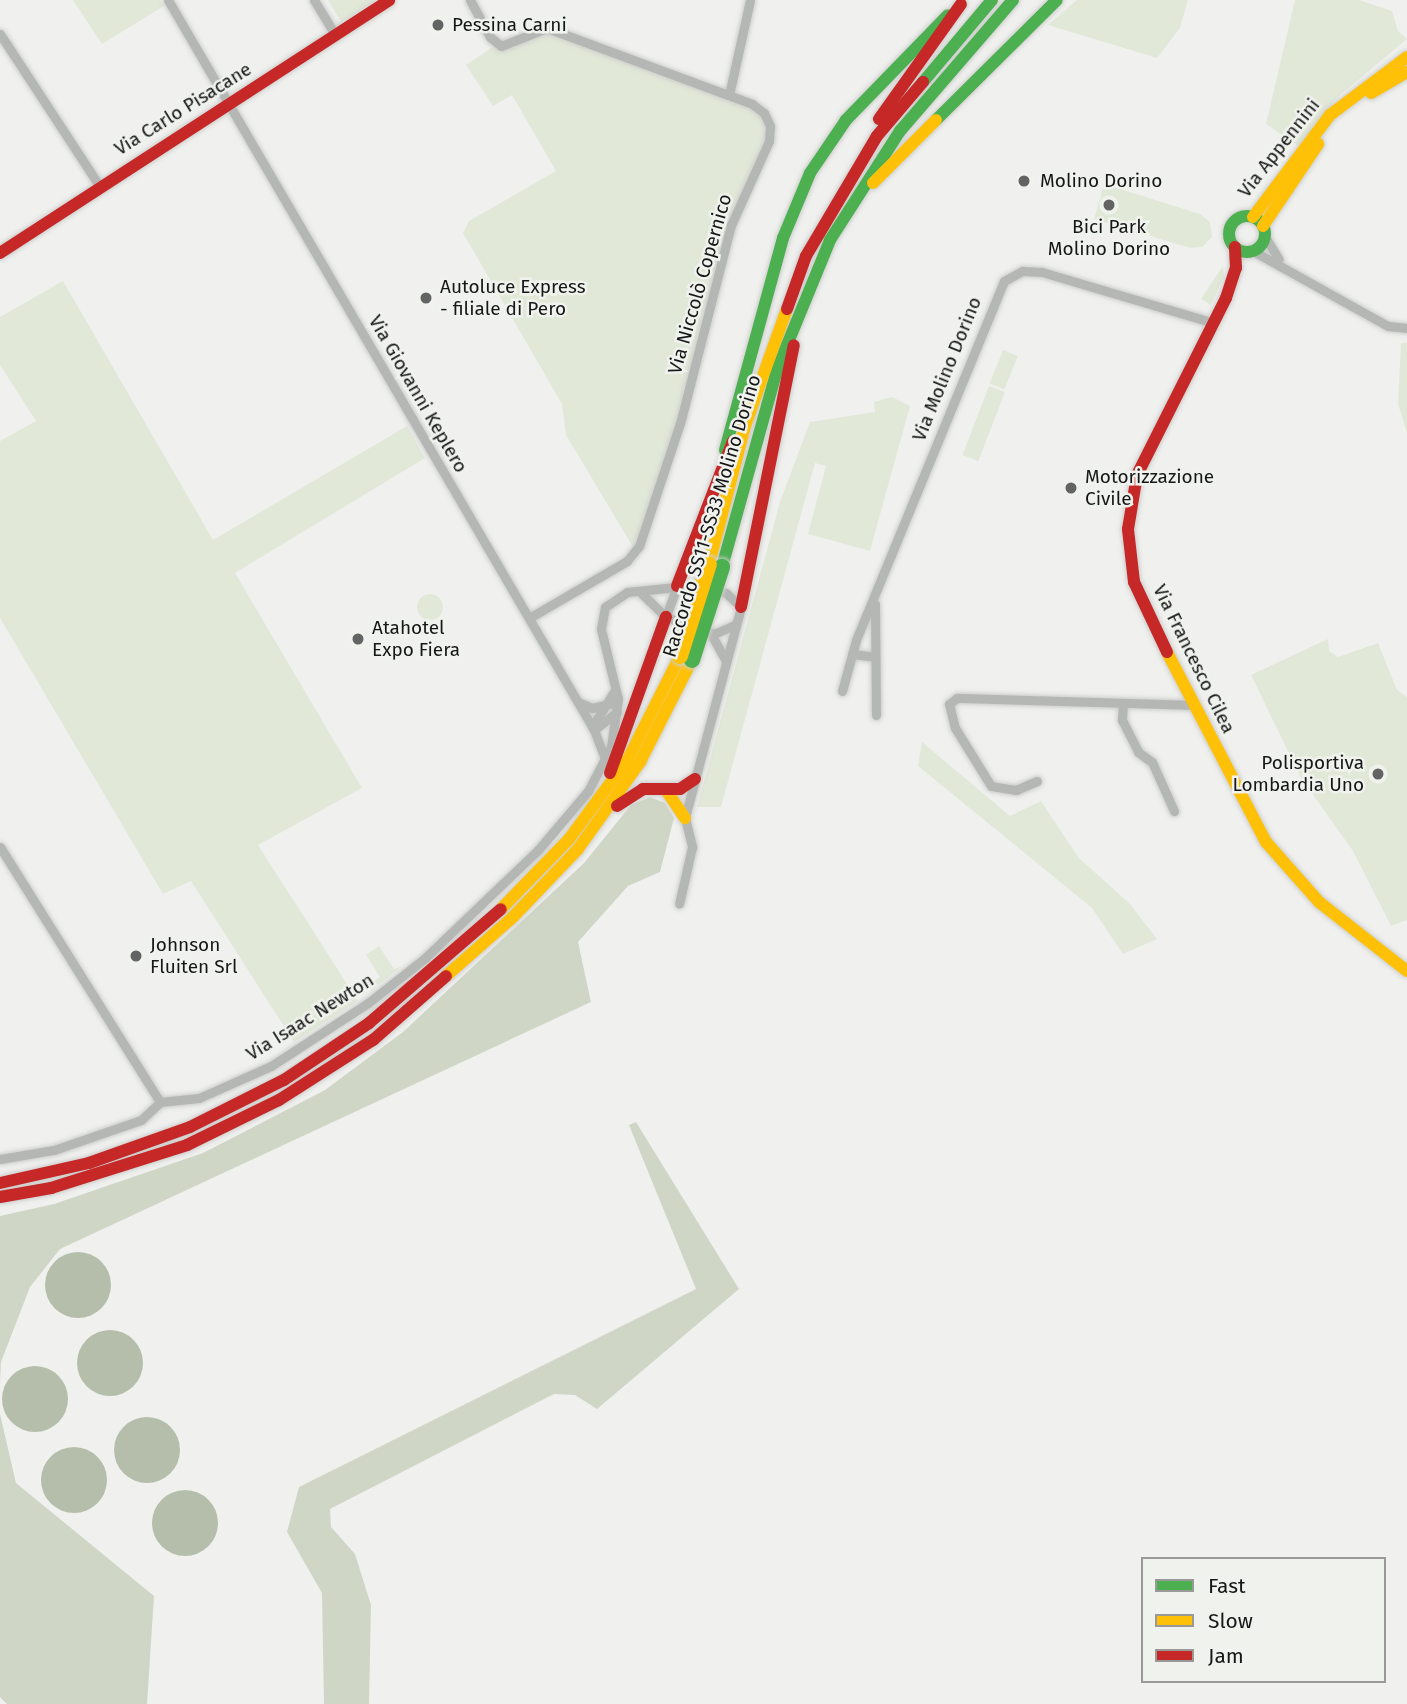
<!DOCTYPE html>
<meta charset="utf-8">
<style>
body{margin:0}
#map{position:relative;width:1407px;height:1704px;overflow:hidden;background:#f0f1ef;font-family:"Fira Sans",sans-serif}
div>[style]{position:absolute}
.green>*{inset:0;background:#e1e8d8;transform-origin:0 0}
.round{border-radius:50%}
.forest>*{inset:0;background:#cfd6c6}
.water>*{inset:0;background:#b5beaa}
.roads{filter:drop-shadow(0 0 2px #cdcecc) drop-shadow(0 0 2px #cdcecc)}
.street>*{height:9px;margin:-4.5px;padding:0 4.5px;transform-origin:4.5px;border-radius:4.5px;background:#b5b7b4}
.fast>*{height:12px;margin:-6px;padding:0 6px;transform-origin:6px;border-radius:6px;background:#4caf50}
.fast>.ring{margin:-6px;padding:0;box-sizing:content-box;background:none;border:12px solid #4caf50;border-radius:50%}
.slow>*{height:12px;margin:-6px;padding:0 6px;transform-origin:6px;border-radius:6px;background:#ffc107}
.jam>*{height:12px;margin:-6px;padding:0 6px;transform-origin:6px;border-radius:6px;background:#c62828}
.bridges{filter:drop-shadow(0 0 2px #cdcecc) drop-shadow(0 0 2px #cdcecc)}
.fast-bridge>*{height:16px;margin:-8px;padding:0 8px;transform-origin:8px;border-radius:8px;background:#4caf50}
.slow-bridge>*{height:16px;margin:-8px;padding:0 8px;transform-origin:8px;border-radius:8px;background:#ffc107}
.dots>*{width:19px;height:19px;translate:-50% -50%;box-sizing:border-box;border:4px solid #f0f2ee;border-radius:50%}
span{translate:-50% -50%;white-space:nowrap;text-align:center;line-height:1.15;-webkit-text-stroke:5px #f0f2ee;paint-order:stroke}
.poi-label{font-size:19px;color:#161716}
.left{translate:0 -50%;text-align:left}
.right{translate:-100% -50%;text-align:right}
.street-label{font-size:19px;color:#161716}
.legend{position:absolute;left:1141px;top:1557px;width:245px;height:126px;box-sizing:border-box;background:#f0f2ee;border:2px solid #999a98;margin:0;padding:9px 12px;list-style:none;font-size:21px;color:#161716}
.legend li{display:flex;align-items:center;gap:14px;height:35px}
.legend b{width:35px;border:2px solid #999a98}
</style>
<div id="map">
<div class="green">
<div style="clip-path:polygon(73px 0,160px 0,164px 6px,102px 44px)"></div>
<div style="clip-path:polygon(328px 0,376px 0,341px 22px)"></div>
<div style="clip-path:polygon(1077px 0,1188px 0,1180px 28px,1157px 58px,1048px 25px)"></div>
<div style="clip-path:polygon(1295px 0,1359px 0,1392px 11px,1398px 31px,1407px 39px,1339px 96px,1298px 146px,1266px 124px)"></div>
<div style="clip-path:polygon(539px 30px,757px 106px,771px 131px,741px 199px,680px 423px,636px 552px,566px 435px,562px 404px,463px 233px,469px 221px,556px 171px,512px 95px,493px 106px,466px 65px,497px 44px)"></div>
<div style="clip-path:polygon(1104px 184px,1200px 214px,1210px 222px,1212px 237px,1202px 247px,1190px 248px,1094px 219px)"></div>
<div style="clip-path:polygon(1223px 266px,1224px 277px,1211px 305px,1201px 299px)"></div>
<div style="clip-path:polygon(63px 281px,213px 540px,407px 426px,425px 458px,235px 573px,362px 788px,258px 845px,358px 1001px,294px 1042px,191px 881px,163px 894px,0 618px,0 441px,36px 421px,0 365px,0 317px)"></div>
<div style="clip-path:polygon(1401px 343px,1407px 343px,1407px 433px,1398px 404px)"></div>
<div style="left:1003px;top:350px;width:16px;height:36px;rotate:22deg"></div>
<div style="left:989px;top:386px;width:17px;height:74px;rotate:21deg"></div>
<div style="clip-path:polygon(892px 397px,910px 406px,870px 551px,808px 534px,826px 466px,815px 463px,721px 807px,697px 807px,780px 502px,810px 422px,875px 412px,874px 402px)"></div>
<div class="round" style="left:417px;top:594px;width:26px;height:26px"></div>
<div style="clip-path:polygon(1328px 639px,1329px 651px,1338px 657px,1378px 643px,1397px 690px,1407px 697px,1407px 920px,1391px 926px,1353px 851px,1301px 778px,1251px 675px)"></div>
<div style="clip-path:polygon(922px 742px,1010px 816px,1041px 801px,1079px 858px,1130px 904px,1157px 939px,1123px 954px,1092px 908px,918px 766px)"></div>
<div style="clip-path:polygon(379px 946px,394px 969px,401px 967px,371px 991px,367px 986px,380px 977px,366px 955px)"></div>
</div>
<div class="forest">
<div style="clip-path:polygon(650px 797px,665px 803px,674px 818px,660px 872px,628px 886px,578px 942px,591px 1002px,60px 1249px,30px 1287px,1px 1362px,0 1384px,0 1216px,54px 1204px,203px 1153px,325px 1090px,403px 1032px,584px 863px,631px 805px)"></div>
<div style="clip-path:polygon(636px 1122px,739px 1289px,597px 1409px,575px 1395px,554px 1394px,330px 1509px,331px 1527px,355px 1554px,371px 1605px,369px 1704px,324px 1704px,322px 1593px,287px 1532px,299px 1487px,696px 1289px,629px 1125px)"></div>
<div style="clip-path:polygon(0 1414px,16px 1483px,154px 1596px,147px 1704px,7px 1704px,0 1697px)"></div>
</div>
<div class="water">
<div class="round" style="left:45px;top:1252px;width:66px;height:66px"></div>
<div class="round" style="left:77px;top:1330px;width:66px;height:66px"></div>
<div class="round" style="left:2px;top:1366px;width:66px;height:66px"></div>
<div class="round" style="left:114px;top:1417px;width:66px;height:66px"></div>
<div class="round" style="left:41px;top:1447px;width:66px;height:66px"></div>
<div class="round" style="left:152px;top:1490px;width:66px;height:66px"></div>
</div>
<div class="roads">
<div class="street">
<div style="left:168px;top:0;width:845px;rotate:59.73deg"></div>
<div style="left:594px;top:730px;width:31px;rotate:69deg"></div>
<div style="left:314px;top:0;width:42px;rotate:58.6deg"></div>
<div style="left:470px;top:0;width:42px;rotate:61.6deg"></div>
<div style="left:490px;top:37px;width:14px;rotate:39deg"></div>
<div style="left:501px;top:46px;width:49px;rotate:-21.4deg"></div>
<div style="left:547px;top:28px;width:219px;rotate:20.3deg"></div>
<div style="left:752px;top:104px;width:15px;rotate:37deg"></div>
<div style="left:764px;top:113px;width:14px;rotate:65deg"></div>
<div style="left:770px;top:126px;width:15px;rotate:94deg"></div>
<div style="left:769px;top:141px;width:92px;rotate:114.3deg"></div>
<div style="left:731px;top:225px;width:204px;rotate:104.4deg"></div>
<div style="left:680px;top:423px;width:130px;rotate:108.4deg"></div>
<div style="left:639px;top:546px;width:19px;rotate:129deg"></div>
<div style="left:627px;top:561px;width:113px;rotate:149.8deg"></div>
<div style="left:0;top:34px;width:183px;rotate:56.8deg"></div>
<div style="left:729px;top:95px;width:97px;rotate:-77.5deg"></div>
<div style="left:1265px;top:237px;width:26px;rotate:58deg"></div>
<div style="left:1253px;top:251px;width:154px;rotate:29.1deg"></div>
<div style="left:1388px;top:326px;width:19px;rotate:6deg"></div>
<div style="left:677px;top:586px;width:33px;rotate:110deg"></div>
<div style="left:666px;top:617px;width:51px;rotate:19.5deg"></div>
<div style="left:714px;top:634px;width:24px;rotate:-24deg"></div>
<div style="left:640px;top:592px;width:36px;rotate:44deg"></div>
<div style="left:875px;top:604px;width:111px;rotate:89.5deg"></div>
<div style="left:711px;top:634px;width:29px;rotate:61deg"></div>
<div style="left:852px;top:654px;width:23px;rotate:7deg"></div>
<div style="left:842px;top:691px;width:53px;rotate:-74.6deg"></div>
<div style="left:856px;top:640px;width:388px;rotate:-67.6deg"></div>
<div style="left:1004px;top:281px;width:21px;rotate:-29deg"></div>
<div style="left:1022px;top:271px;width:20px;rotate:3deg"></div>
<div style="left:1042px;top:272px;width:179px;rotate:16.5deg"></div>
<div style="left:578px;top:702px;width:15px;rotate:23deg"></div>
<div style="left:592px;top:708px;width:18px;rotate:-13deg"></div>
<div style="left:1123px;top:704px;width:16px;rotate:94deg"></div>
<div style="left:1122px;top:720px;width:36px;rotate:63deg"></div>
<div style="left:1138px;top:752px;width:17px;rotate:36deg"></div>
<div style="left:1152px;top:762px;width:54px;rotate:65.8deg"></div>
<div style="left:592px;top:727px;width:44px;rotate:-58.1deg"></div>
<div style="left:594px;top:730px;width:29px;rotate:-38deg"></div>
<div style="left:1037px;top:781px;width:23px;rotate:157deg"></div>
<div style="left:1016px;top:790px;width:25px;rotate:-171deg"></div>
<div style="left:991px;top:786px;width:68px;rotate:-121.8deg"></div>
<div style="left:955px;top:728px;width:25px;rotate:-104deg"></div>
<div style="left:949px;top:704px;width:10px;rotate:-37deg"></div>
<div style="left:957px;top:698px;width:235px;rotate:1.7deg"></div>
<div style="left:0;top:847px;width:301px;rotate:57.9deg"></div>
<div style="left:160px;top:1102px;width:39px;rotate:-6deg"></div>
<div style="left:199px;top:1098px;width:79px;rotate:-24deg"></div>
<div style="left:271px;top:1066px;width:116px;rotate:-33deg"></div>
<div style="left:368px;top:1003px;width:73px;rotate:-38.3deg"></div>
<div style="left:425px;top:958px;width:156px;rotate:-43.7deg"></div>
<div style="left:538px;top:850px;width:77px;rotate:-49.7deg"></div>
<div style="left:588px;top:791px;width:50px;rotate:-62.4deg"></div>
<div style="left:611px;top:747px;width:49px;rotate:-81.7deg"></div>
<div style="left:618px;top:699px;width:72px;rotate:-103.7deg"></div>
<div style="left:601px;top:629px;width:22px;rotate:-80deg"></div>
<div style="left:605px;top:607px;width:27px;rotate:-34deg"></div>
<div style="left:627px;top:592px;width:69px;rotate:-5.8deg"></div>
<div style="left:696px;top:585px;width:31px;rotate:15deg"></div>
<div style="left:726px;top:593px;width:21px;rotate:43deg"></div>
<div style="left:741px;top:607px;width:218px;rotate:104.9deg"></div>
<div style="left:685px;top:818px;width:30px;rotate:76deg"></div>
<div style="left:692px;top:847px;width:58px;rotate:102.8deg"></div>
<div style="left:0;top:1159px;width:55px;rotate:-9.5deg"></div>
<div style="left:54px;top:1150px;width:92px;rotate:-19deg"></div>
<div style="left:141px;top:1120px;width:26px;rotate:-43deg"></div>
</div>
<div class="fast">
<div style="left:923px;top:82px;width:107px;rotate:-49.9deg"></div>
<div style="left:936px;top:120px;width:170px;rotate:-44.8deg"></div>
<div class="ring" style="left:1229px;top:216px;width:24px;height:24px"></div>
<div style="left:725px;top:450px;width:220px;rotate:-74.7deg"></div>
<div style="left:783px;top:238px;width:70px;rotate:-67.4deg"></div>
<div style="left:810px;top:173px;width:64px;rotate:-55.8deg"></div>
<div style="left:846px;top:120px;width:146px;rotate:-45.8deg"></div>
<div style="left:722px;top:567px;width:208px;rotate:-74.4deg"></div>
<div style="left:778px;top:367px;width:137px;rotate:-67.7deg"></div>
<div style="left:830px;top:240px;width:130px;rotate:-57.3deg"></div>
<div style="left:900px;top:131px;width:173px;rotate:-49.2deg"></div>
</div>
<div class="slow">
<div style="left:1371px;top:93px;width:42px;rotate:-30.3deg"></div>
<div style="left:873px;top:183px;width:89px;rotate:-45deg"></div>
<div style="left:1253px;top:217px;width:128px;rotate:-53deg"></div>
<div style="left:1330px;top:115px;width:96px;rotate:-37deg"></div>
<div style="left:1263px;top:226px;width:99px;rotate:-56.1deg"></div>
<div style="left:709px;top:564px;width:143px;rotate:-75.4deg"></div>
<div style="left:745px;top:426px;width:124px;rotate:-70.3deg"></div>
<div style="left:1167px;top:652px;width:214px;rotate:62.5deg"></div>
<div style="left:1266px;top:842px;width:80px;rotate:48.5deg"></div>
<div style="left:1319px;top:902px;width:112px;rotate:38.1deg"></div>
<div style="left:666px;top:790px;width:34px;rotate:56deg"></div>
<div style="left:501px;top:909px;width:98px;rotate:-45.8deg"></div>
<div style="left:569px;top:839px;width:99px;rotate:-53.6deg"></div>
<div style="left:628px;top:759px;width:115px;rotate:-63.2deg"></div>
<div style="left:446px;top:976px;width:89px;rotate:-41.4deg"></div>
<div style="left:513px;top:917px;width:94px;rotate:-46.3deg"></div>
<div style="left:578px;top:849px;width:107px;rotate:-54.5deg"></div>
<div style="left:640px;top:762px;width:114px;rotate:-63deg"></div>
</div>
<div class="jam">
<div style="left:879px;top:119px;width:141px;rotate:-54.5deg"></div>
<div style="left:0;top:253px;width:464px;rotate:-33deg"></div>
<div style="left:787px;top:309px;width:56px;rotate:-70.3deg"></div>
<div style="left:806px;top:256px;width:139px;rotate:-59.4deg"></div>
<div style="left:877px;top:136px;width:71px;rotate:-49.6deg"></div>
<div style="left:677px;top:586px;width:155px;rotate:-68.9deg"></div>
<div style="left:741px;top:607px;width:267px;rotate:-78.6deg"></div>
<div style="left:1167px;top:652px;width:77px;rotate:-115.2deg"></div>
<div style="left:1134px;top:582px;width:53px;rotate:-96.5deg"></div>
<div style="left:1128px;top:529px;width:55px;rotate:-80.5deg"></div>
<div style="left:1137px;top:475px;width:198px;rotate:-63.3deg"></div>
<div style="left:1226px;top:298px;width:32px;rotate:-72deg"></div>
<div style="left:1236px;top:268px;width:21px;rotate:-93deg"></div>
<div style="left:610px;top:773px;width:166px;rotate:-70.3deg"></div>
<div style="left:617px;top:806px;width:31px;rotate:-33deg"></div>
<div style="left:643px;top:789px;width:37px"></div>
<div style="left:680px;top:789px;width:18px;rotate:-34deg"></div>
<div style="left:0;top:1183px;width:91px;rotate:-12.7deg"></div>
<div style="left:89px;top:1163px;width:107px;rotate:-19.6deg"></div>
<div style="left:190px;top:1127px;width:105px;rotate:-26.6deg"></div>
<div style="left:284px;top:1080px;width:102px;rotate:-33.8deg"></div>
<div style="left:369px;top:1023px;width:174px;rotate:-40.8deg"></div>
<div style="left:0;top:1197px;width:52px;rotate:-10deg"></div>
<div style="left:51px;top:1188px;width:143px;rotate:-17.5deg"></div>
<div style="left:187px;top:1145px;width:102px;rotate:-26.1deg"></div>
<div style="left:279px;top:1100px;width:112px;rotate:-32.6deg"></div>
<div style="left:373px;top:1040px;width:97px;rotate:-41.2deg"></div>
</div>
</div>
<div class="bridges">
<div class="fast-bridge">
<div style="left:692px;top:660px;width:98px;rotate:-72.1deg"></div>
</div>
<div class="slow-bridge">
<div style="left:680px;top:656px;width:96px;rotate:-72.5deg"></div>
</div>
</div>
<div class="dots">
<div style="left:438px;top:25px;background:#626362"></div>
<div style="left:1024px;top:181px;background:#626362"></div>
<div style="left:1109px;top:205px;background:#626362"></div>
<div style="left:426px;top:298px;background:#626362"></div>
<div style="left:1071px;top:488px;background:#626362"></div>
<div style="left:358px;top:639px;background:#626362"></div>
<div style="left:1378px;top:774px;background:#626362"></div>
<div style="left:136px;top:956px;background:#626362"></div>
</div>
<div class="poi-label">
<span class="left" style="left:452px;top:25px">Pessina Carni</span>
<span class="left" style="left:1040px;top:181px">Molino Dorino</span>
<span style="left:1109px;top:238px">Bici Park<br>Molino Dorino</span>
<span class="left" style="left:440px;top:298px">Autoluce Express<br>- filiale di Pero</span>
<span class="left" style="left:1085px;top:488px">Motorizzazione<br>Civile</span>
<span class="left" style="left:372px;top:639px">Atahotel<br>Expo Fiera</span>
<span class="right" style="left:1364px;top:774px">Polisportiva<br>Lombardia Uno</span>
<span class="left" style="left:150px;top:956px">Johnson<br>Fluiten Srl</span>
</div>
<div class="street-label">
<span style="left:183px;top:109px;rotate:-32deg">Via Carlo Pisacane</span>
<span style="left:1279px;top:148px;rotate:-52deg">Via Appennini</span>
<span style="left:700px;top:284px;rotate:-74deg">Via Niccolò Copernico</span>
<span style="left:947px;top:369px;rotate:-68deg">Via Molino Dorino</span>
<span style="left:418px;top:394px;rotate:60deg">Via Giovanni Keplero</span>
<span style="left:712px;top:516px;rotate:-73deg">Raccordo SS11-SS33 Molino Dorino</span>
<span style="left:1194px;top:659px;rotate:64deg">Via Francesco Cilea</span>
<span style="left:310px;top:1017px;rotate:-32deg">Via Isaac Newton</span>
</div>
<ul class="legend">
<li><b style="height:9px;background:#4caf50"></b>Fast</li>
<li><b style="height:9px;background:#ffc107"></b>Slow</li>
<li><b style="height:9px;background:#c62828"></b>Jam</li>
</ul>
</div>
